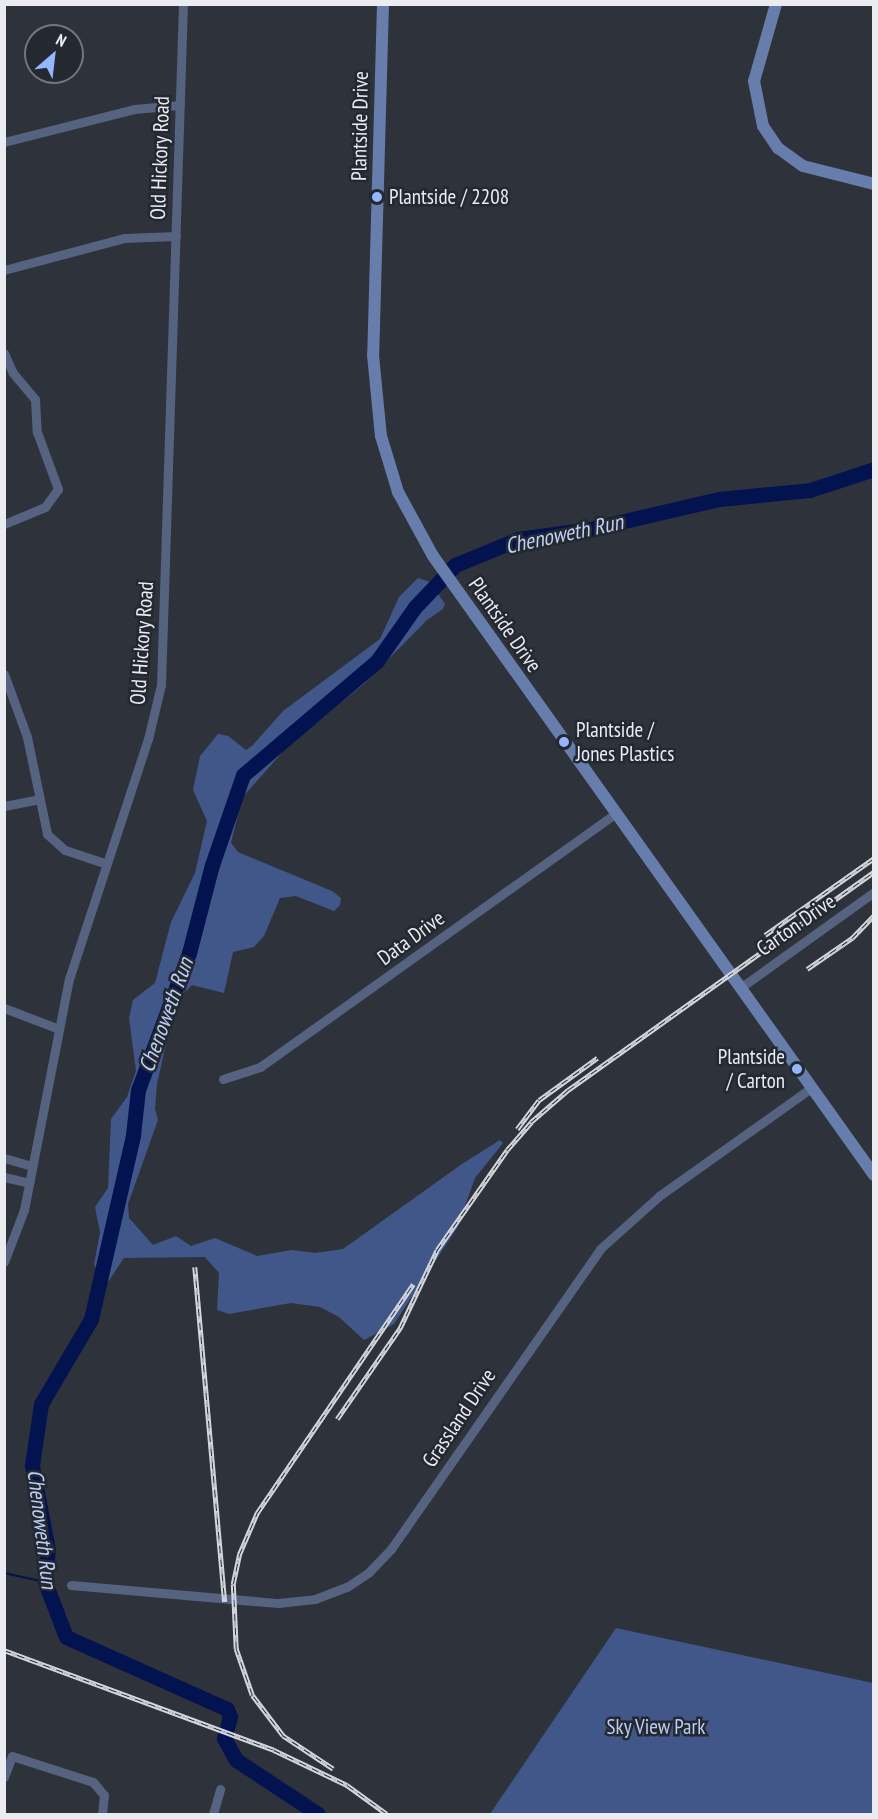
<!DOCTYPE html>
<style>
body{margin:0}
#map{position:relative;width:878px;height:1819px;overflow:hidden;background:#2e323b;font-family:"PT Sans Narrow",sans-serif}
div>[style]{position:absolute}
.green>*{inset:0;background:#41578a}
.stream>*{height:2px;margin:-1px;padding:0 1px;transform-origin:1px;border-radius:1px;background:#03134f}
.river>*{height:15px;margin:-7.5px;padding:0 7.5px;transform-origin:7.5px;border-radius:7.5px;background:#03134f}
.street>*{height:9px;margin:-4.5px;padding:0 4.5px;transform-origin:4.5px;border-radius:4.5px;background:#556380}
.secondary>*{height:12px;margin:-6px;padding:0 6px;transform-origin:6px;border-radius:6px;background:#677dab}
.rail>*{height:4.5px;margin-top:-2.25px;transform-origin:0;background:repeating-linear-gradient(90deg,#242831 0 7px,#d5d7de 0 14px);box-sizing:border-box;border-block:2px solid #d5d7de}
.dots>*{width:16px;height:16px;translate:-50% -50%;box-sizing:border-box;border:3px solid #242831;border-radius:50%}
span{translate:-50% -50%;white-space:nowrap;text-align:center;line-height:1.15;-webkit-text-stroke:5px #242831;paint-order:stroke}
.street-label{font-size:21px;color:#eaecf2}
.poi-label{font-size:21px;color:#eaecf2}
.left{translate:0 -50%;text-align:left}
.right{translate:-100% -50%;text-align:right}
.park-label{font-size:21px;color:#bbcdf3}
.water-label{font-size:22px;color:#bed0f6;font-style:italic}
.frame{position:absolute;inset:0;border:6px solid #eaecf2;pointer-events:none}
.north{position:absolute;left:24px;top:24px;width:60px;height:60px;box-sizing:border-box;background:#242831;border:2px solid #73767e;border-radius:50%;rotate:28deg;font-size:16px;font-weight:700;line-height:24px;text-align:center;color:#eaecf2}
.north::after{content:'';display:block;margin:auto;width:21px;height:27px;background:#95b6fd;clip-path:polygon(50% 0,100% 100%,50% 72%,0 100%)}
</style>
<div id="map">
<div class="green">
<div style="clip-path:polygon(418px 578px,430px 582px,445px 604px,443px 609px,427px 620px,365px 683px,286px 748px,242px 798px,231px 843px,238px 852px,332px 891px,341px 898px,340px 905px,334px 911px,296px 896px,280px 898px,264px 936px,254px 947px,233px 952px,224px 993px,192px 985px,182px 995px,173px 1013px,157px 1084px,155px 1109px,158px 1120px,128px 1204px,129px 1218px,153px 1245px,176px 1236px,191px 1246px,215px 1238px,257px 1256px,292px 1250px,315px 1253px,343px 1249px,462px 1164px,500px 1140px,503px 1143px,475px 1178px,457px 1228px,394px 1324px,364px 1340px,339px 1317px,320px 1307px,291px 1303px,229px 1314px,217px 1310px,219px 1273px,205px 1257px,124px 1258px,108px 1282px,94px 1265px,100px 1232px,95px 1207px,108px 1188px,111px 1119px,127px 1097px,136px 1071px,129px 1018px,133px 1000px,155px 983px,171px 922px,195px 873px,207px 821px,193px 790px,200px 756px,218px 734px,228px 736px,246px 750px,253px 745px,283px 711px,380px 639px,399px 597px)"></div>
<div style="clip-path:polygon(616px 1628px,873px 1683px,873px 1814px,490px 1814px)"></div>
</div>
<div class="stream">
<div style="left:4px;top:1573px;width:42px;rotate:12.4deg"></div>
</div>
<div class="river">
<div style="left:318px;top:1814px;width:98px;rotate:-146.6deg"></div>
<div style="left:236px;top:1760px;width:25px;rotate:-119deg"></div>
<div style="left:224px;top:1738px;width:22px;rotate:-74deg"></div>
<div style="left:230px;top:1717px;width:9px;rotate:-111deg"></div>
<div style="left:227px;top:1709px;width:176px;rotate:-155.9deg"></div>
<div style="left:66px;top:1637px;width:59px;rotate:-110.9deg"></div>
<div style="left:45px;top:1582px;width:32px;rotate:-85deg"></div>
<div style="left:48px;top:1550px;width:86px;rotate:-100.7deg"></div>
<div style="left:32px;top:1465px;width:62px;rotate:-81.6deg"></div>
<div style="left:41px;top:1404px;width:99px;rotate:-59.5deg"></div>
<div style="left:91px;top:1319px;width:189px;rotate:-77.1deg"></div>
<div style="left:133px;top:1135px;width:45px;rotate:-83.7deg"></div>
<div style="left:138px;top:1090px;width:146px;rotate:-69.6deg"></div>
<div style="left:189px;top:953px;width:91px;rotate:-75.4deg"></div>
<div style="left:212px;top:865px;width:95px;rotate:-71deg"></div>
<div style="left:243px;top:775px;width:176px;rotate:-40.4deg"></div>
<div style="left:377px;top:661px;width:66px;rotate:-54.9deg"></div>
<div style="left:415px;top:607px;width:58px;rotate:-46.4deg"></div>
<div style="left:455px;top:565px;width:68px;rotate:-22.4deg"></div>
<div style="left:518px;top:539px;width:73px;rotate:-7.9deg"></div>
<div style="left:590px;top:529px;width:132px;rotate:-13.1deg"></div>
<div style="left:719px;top:499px;width:91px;rotate:-5.6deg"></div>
<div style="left:810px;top:490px;width:67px;rotate:-18.2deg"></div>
</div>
<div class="street">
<div style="left:4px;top:142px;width:134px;rotate:-14.2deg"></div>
<div style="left:134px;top:109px;width:46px;rotate:-5deg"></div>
<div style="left:4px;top:270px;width:124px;rotate:-14.9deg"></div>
<div style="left:124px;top:238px;width:52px;rotate:-2.2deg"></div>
<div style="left:4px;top:353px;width:22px;rotate:66deg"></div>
<div style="left:13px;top:373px;width:34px;rotate:50deg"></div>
<div style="left:35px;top:399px;width:33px;rotate:87deg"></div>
<div style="left:37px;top:432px;width:61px;rotate:69.8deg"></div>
<div style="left:58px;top:489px;width:22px;rotate:126deg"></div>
<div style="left:45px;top:507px;width:44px;rotate:157.5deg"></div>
<div style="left:4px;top:674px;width:67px;rotate:69.9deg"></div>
<div style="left:27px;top:737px;width:99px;rotate:78.3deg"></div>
<div style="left:47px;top:834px;width:24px;rotate:42deg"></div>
<div style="left:65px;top:850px;width:44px;rotate:18.4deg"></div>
<div style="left:4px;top:806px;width:36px;rotate:-11deg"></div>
<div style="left:740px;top:988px;width:165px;rotate:-35.6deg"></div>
<div style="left:4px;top:1008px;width:59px;rotate:20.9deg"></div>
<div style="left:223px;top:1079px;width:39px;rotate:-18deg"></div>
<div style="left:260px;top:1067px;width:436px;rotate:-35.5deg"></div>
<div style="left:4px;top:1158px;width:29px;rotate:16deg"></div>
<div style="left:4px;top:1177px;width:26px;rotate:13deg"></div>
<div style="left:4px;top:1262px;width:56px;rotate:-69deg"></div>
<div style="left:24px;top:1210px;width:235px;rotate:-79deg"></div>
<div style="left:69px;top:979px;width:253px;rotate:-71.8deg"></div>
<div style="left:148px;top:739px;width:56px;rotate:-76.5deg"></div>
<div style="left:161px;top:685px;width:681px;rotate:-88.15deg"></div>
<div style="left:71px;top:1585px;width:208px;rotate:5deg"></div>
<div style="left:278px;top:1603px;width:37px;rotate:-6deg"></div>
<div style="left:315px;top:1599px;width:34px;rotate:-21deg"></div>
<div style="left:347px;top:1587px;width:27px;rotate:-34deg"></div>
<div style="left:369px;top:1572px;width:32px;rotate:-46deg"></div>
<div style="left:391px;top:1549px;width:366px;rotate:-55.1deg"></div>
<div style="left:600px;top:1249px;width:79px;rotate:-41.9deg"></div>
<div style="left:659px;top:1196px;width:186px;rotate:-35.4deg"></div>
<div style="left:4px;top:1777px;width:22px;rotate:-69deg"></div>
<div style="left:12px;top:1756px;width:85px;rotate:17.8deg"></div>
<div style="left:93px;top:1782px;width:17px;rotate:50deg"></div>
<div style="left:104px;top:1795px;width:19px;rotate:96deg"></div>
<div style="left:213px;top:1814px;width:26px;rotate:-74deg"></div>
</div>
<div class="secondary">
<div style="left:383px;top:4px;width:351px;rotate:91.6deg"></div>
<div style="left:373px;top:355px;width:81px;rotate:84.4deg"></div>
<div style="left:381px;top:436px;width:59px;rotate:73.1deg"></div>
<div style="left:398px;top:492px;width:73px;rotate:61.3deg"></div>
<div style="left:433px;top:556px;width:760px;rotate:54.53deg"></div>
<div style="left:776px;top:4px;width:80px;rotate:105.9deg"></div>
<div style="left:754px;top:81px;width:46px;rotate:78.7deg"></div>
<div style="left:763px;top:126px;width:27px;rotate:56deg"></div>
<div style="left:778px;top:148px;width:31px;rotate:36deg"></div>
<div style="left:803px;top:166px;width:73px;rotate:14.2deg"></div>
</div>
<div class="rail">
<div style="left:765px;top:935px;width:133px;rotate:-35.2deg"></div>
<div style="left:807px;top:969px;width:55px;rotate:-34.6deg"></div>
<div style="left:852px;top:938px;width:32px;rotate:-46deg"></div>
<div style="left:517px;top:1129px;width:36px;rotate:-53deg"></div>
<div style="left:539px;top:1100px;width:72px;rotate:-35.9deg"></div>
<div style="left:195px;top:1267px;width:336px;rotate:84.9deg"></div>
<div style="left:337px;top:1419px;width:111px;rotate:-55.3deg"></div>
<div style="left:400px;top:1328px;width:86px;rotate:-64.6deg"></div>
<div style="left:437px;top:1250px;width:122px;rotate:-55deg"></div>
<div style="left:507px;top:1150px;width:37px;rotate:-49deg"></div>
<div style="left:531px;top:1122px;width:49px;rotate:-40.9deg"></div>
<div style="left:568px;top:1090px;width:376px;rotate:-35.5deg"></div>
<div style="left:4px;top:1650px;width:288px;rotate:20.3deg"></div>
<div style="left:274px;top:1750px;width:81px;rotate:25.6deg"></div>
<div style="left:347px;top:1785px;width:49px;rotate:35.9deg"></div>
<div style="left:333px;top:1769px;width:60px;rotate:-146.6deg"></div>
<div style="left:283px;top:1736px;width:51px;rotate:-127.1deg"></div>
<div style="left:252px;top:1695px;width:49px;rotate:-109.2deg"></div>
<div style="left:236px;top:1649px;width:65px;rotate:-92.6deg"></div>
<div style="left:233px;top:1584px;width:30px;rotate:-78deg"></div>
<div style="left:239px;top:1555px;width:46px;rotate:-66.8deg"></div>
<div style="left:257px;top:1513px;width:277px;rotate:-55.7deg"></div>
</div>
<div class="dots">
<div style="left:377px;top:197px;background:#95b6fd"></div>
<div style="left:564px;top:742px;background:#95b6fd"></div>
<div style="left:797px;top:1069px;background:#95b6fd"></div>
</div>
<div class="street-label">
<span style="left:360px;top:126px;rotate:-89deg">Plantside Drive</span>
<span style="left:160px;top:158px;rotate:-88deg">Old Hickory Road</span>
<span style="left:505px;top:625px;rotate:55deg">Plantside Drive</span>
<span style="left:142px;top:643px;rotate:-86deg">Old Hickory Road</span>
<span style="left:796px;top:925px;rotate:-35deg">Carton Drive</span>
<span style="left:411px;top:938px;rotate:-36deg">Data Drive</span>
<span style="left:459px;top:1418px;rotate:-56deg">Grassland Drive</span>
</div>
<div class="poi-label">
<span class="left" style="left:389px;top:197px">Plantside / 2208</span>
<span class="left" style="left:576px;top:742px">Plantside /<br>Jones Plastics</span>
<span class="right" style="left:785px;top:1069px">Plantside<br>/ Carton</span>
</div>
<div class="park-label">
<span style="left:656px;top:1727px">Sky View Park</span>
</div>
<div class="water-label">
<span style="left:564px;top:534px;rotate:-12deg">Chenoweth Run</span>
<span style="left:166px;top:1015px;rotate:-70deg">Chenoweth Run</span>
<span style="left:42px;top:1529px;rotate:83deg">Chenoweth Run</span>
</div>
<div class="frame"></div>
<div class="north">N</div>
</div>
